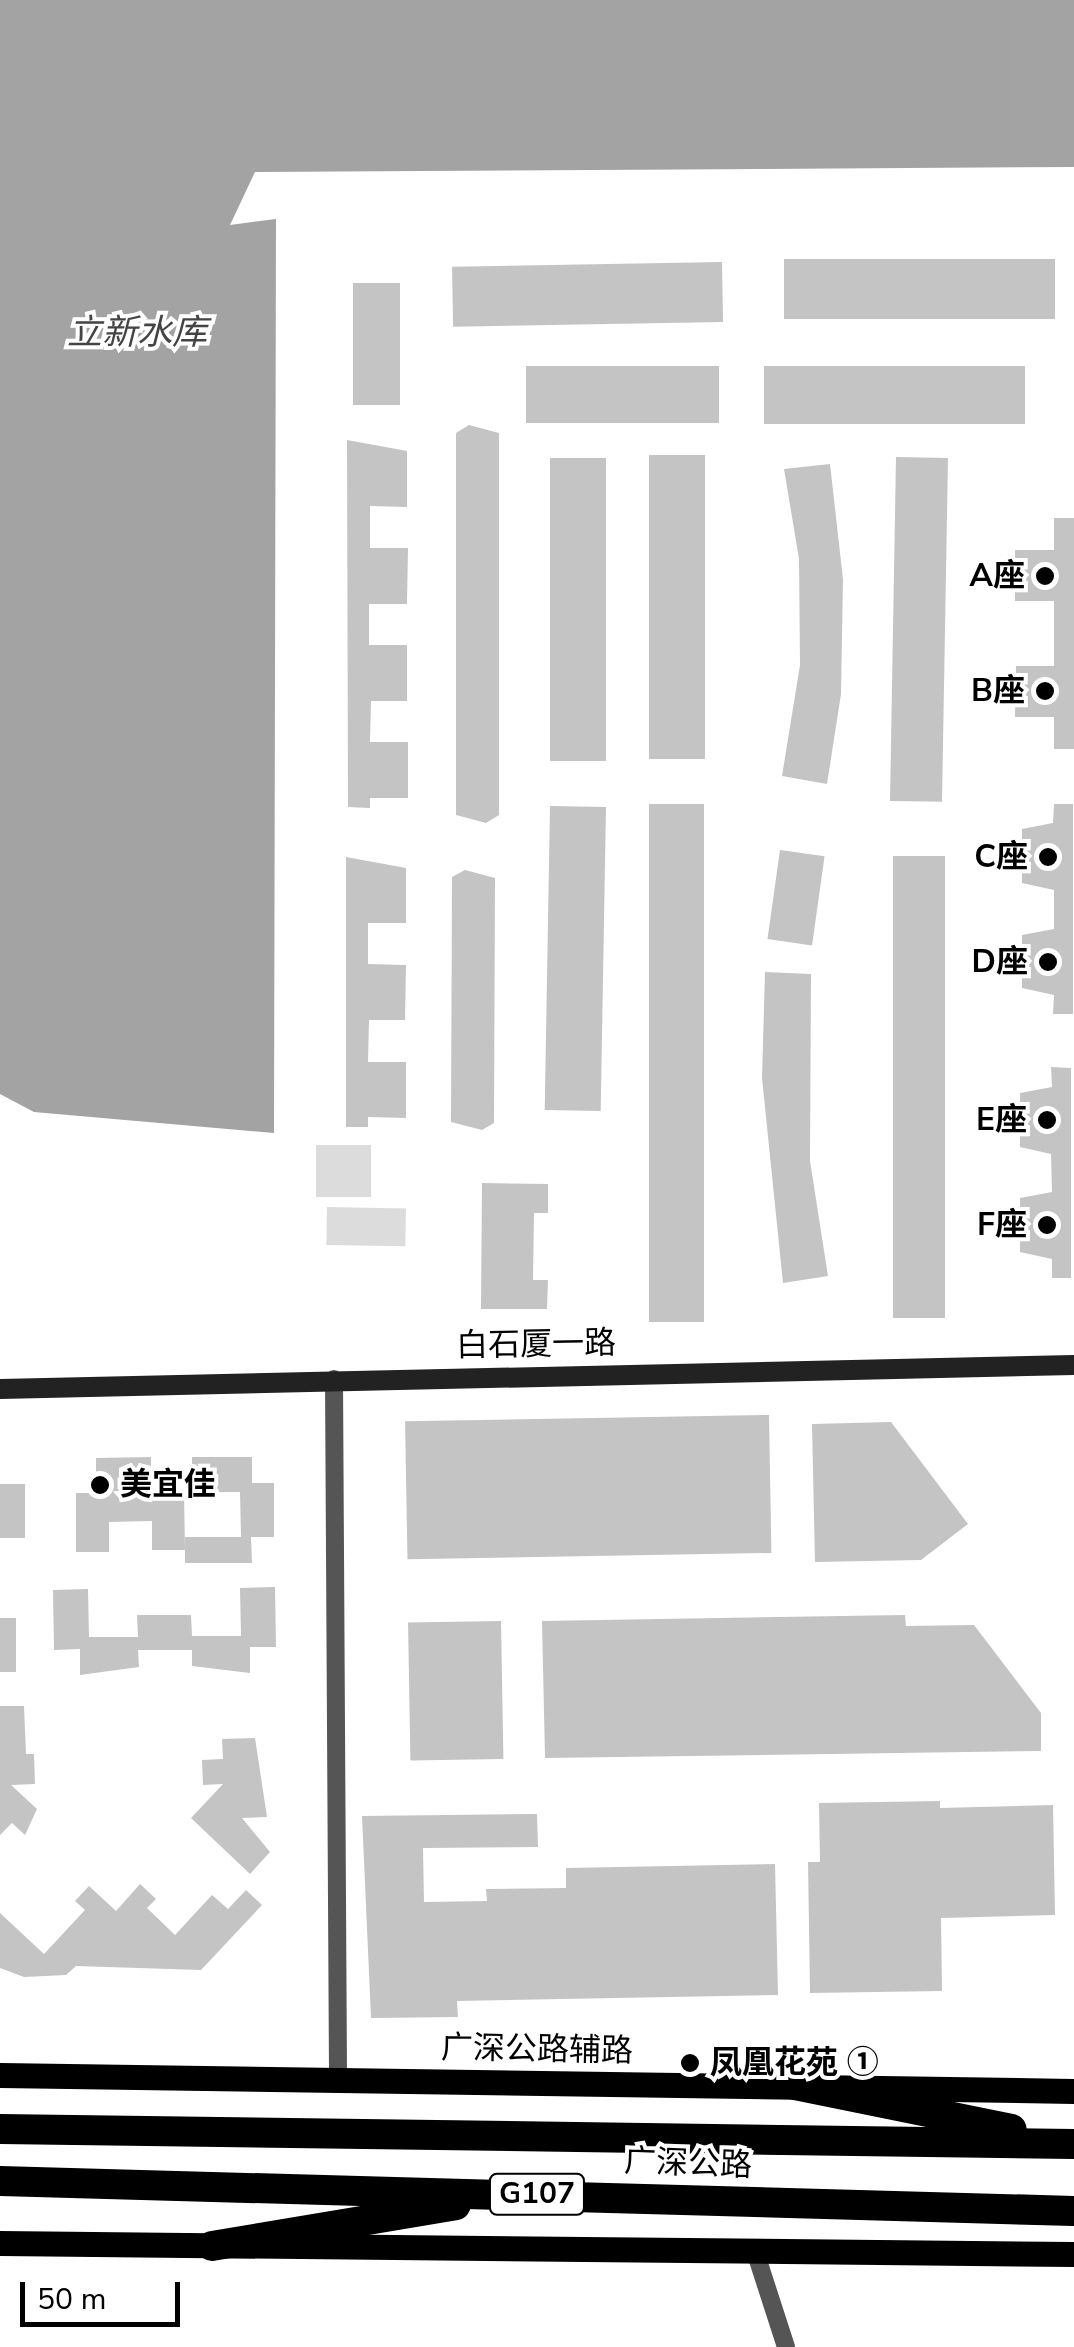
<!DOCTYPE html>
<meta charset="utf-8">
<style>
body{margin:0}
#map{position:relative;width:1074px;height:2347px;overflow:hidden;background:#fff;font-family:"Nunito Sans","Noto Sans SC",sans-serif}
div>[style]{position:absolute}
.green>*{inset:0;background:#dcdcdc;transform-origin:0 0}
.water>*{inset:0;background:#a3a3a3}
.building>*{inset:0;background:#c4c4c4;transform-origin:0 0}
.street>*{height:18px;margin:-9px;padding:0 9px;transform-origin:9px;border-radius:9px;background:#555}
.secondary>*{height:20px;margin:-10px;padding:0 10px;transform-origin:10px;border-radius:10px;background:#222}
.primary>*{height:25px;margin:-12.5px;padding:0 12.5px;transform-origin:12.5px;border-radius:12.5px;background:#000}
.highway>*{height:30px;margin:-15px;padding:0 15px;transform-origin:15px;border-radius:15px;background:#000}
.dots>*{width:28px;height:28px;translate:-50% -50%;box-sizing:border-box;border:5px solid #fff;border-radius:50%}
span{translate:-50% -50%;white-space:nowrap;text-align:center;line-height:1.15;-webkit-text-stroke:8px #fff;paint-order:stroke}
.shield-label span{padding:2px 8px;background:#fff;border:2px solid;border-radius:8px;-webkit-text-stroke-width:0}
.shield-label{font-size:30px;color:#000;font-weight:700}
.poi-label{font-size:32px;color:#000;font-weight:700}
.right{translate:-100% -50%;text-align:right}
.left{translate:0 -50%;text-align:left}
.street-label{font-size:32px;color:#000}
.water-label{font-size:35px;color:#444;font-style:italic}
.scale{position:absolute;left:20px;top:2282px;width:160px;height:45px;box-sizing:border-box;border:5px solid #000;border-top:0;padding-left:12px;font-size:30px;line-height:35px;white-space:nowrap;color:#000;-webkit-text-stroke:8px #fff;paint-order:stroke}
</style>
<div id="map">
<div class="green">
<div style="left:316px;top:1145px;width:55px;height:52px"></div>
<div style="left:327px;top:1207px;width:79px;height:38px;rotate:1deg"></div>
</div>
<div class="water">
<div style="clip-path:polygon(0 0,1074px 0,1074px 167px,255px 172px,230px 225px,276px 219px,274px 1133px,34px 1112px,0 1094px)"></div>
</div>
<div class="building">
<div style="left:1055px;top:259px;width:60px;height:271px;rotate:90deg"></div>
<div style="left:722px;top:262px;width:60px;height:270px;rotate:89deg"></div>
<div style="left:353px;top:283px;width:47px;height:122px"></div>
<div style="left:526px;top:366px;width:193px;height:57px"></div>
<div style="left:764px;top:366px;width:261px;height:58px"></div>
<div style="clip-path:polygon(469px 425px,499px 433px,499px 815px,486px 823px,456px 815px,456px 433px)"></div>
<div style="clip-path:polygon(347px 440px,407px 451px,407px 507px,370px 506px,370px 548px,408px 548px,407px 604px,369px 604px,369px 645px,407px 645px,407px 701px,371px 701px,370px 742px,408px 742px,408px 798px,370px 798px,370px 808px,348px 807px)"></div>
<div style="left:649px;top:455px;width:56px;height:304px"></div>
<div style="left:896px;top:457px;width:52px;height:344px;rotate:1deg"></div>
<div style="left:550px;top:458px;width:56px;height:303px"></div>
<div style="clip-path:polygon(830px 464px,843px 579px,841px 694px,827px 784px,782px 776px,800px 665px,799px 559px,784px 469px)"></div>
<div style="clip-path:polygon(1054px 518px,1074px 518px,1074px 749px,1054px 749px,1054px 717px,1015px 717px,1016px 666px,1054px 666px,1054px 601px,1015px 601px,1015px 550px,1054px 550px)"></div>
<div style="left:649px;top:804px;width:55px;height:518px"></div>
<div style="clip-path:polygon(1054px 804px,1073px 804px,1073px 1014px,1053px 1014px,1054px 995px,1022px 988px,1022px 935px,1054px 929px,1054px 890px,1022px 883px,1022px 829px,1053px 823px)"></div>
<div style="left:550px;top:806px;width:56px;height:304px;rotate:1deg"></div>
<div style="left:780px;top:850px;width:45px;height:90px;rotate:8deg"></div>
<div style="left:893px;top:856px;width:52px;height:462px"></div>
<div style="clip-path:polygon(346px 857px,406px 868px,406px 923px,368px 923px,368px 964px,406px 965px,405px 1020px,369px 1020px,368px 1062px,406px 1062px,406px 1118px,368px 1117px,368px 1127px,346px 1127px)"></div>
<div style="clip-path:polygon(465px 870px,495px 878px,494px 1123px,482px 1130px,451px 1122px,452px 877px)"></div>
<div style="clip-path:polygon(765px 972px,811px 974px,810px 1161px,828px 1276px,783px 1283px,762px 1078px)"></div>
<div style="clip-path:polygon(1051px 1067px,1071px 1068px,1071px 1278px,1052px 1278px,1052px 1259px,1020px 1252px,1020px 1198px,1052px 1192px,1051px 1154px,1020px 1147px,1020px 1093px,1052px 1087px)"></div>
<div style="clip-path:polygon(482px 1183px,548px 1184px,548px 1213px,534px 1213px,533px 1280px,548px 1280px,547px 1309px,481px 1309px)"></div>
<div style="left:769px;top:1415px;width:138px;height:364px;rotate:89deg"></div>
<div style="clip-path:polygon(891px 1422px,968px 1524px,921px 1560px,815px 1562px,812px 1424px)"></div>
<div style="clip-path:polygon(151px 1457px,151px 1491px,184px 1492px,185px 1550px,152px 1550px,152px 1521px,109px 1522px,109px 1552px,76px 1552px,76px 1493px,96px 1493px,96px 1458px)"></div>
<div style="clip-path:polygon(192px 1457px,252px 1457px,252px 1483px,274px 1483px,274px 1537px,251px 1537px,252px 1563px,185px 1563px,185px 1537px,241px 1537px,240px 1492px,192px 1492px)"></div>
<div style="left:0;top:1484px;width:25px;height:54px"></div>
<div style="clip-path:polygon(275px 1587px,276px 1647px,250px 1647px,250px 1673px,192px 1666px,192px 1650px,138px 1650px,139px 1667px,80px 1675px,80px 1649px,54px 1650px,53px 1590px,88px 1589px,89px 1637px,138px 1637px,137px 1615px,191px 1615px,192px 1636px,241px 1636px,240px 1588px)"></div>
<div style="clip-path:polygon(905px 1615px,906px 1626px,974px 1625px,1041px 1713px,1041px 1751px,545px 1758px,542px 1621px)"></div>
<div style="left:0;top:1618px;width:16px;height:54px"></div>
<div style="left:501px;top:1621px;width:138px;height:93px;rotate:89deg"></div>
<div style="clip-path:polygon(0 1706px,24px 1706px,26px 1754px,34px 1754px,35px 1784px,11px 1785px,37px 1809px,25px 1835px,12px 1823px,0 1835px)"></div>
<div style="clip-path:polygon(255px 1738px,267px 1817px,242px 1818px,270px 1852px,250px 1874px,191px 1818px,223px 1784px,203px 1785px,202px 1760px,223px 1759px,222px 1739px)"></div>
<div style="clip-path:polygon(940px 1801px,940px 1808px,1053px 1805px,1055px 1915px,941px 1918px,942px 1991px,810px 1993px,808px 1862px,820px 1862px,819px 1803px)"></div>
<div style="clip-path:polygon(537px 1814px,538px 1847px,423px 1848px,424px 1902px,487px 1901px,486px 1889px,566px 1888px,566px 1868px,775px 1864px,778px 1995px,457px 2001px,458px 2017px,371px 2018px,362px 1816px)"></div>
<div style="clip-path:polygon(140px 1884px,156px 1899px,147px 1908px,175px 1935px,212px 1895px,228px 1909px,246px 1890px,262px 1905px,201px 1970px,76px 1966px,66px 1975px,24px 1977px,0 1968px,0 1913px,44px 1954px,85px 1910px,75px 1901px,89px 1886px,116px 1911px)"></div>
</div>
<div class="street">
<div style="left:334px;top:1379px;width:701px;rotate:89.67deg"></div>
<div style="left:755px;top:2251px;width:101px;rotate:72.1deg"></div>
</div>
<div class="secondary">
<div style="left:0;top:1389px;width:1074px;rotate:-1.28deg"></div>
</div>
<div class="primary">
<div style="left:0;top:2075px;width:1074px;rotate:0.85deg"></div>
<div style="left:0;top:2243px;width:1074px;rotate:0.59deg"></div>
</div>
<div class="highway">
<div style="left:795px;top:2085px;width:221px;rotate:11.5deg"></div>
<div style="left:0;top:2129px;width:1074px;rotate:0.8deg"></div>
<div style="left:0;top:2181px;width:1074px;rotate:1.6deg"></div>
<div style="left:212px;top:2246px;width:247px;rotate:-9.5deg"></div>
</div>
<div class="dots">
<div style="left:1045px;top:576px;background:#000"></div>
<div style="left:1045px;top:691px;background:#000"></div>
<div style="left:1048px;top:857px;background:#000"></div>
<div style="left:1048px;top:962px;background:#000"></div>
<div style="left:1047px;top:1120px;background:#000"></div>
<div style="left:1047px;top:1225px;background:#000"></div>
<div style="left:100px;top:1485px;background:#000"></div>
<div style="left:690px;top:2063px;background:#000"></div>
</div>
<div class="shield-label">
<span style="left:537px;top:2194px">G107</span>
</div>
<div class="poi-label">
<span class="right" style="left:1025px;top:576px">A座</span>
<span class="right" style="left:1025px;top:691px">B座</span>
<span class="right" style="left:1028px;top:857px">C座</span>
<span class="right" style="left:1028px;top:962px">D座</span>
<span class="right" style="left:1027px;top:1120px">E座</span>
<span class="right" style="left:1027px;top:1225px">F座</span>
<span class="left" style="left:120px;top:1485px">美宜佳</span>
<span class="left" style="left:710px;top:2063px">凤凰花苑 ①</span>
</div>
<div class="street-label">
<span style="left:536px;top:1345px;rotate:-1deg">白石厦一路</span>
<span style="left:537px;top:2050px;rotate:1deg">广深公路辅路</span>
<span style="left:688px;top:2164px;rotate:2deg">广深公路</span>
</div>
<div class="water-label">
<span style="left:137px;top:333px">立新水库</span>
</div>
<div class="scale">50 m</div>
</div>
